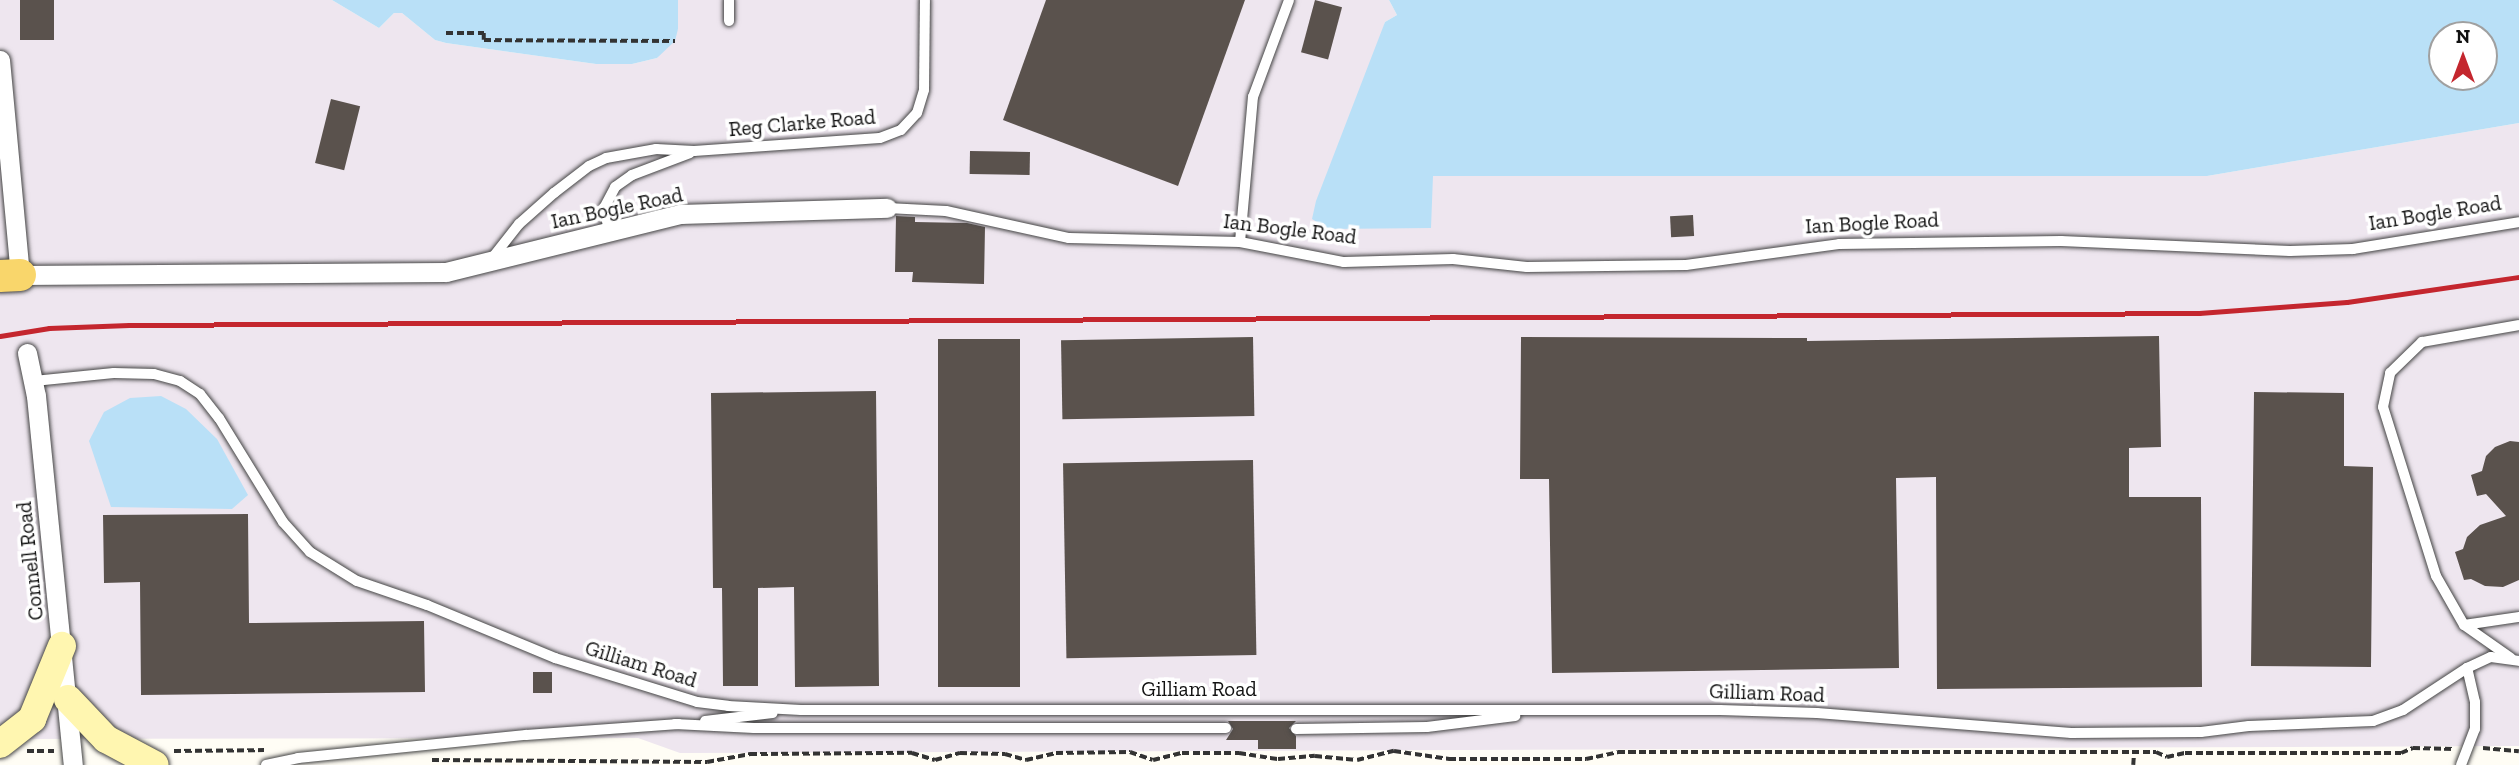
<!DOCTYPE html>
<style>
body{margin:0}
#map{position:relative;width:2519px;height:765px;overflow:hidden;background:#fffdf5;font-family:"Zilla Slab",serif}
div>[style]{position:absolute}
.industrial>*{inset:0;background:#eee6ef}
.water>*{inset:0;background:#b9e0f7}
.building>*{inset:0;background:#5a524d;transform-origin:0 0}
.path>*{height:3.5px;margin-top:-1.75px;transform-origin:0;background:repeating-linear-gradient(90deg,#333 0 7px,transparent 0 10.5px)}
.roads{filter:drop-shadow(0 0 2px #444) drop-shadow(0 0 2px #444)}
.lane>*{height:10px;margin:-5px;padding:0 5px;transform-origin:5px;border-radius:5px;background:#fff}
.street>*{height:19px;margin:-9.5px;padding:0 9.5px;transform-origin:9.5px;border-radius:9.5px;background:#fff}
.secondary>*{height:28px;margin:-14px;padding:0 14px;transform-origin:14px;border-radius:14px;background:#fff6b0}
.primary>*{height:32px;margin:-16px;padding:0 16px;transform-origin:16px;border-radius:16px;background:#f9d66b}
.rail>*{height:5px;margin:-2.5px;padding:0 2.5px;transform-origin:2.5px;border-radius:2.5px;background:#c4262e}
span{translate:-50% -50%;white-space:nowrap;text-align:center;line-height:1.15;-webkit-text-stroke:7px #fff;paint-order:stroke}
.street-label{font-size:21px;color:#111}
.north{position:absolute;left:2428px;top:21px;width:70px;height:70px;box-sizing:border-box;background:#fff;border:2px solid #a0a0a0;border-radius:50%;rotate:0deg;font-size:19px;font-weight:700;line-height:28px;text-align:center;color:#111}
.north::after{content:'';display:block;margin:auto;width:24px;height:32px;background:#c4262e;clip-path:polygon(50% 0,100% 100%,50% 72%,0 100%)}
</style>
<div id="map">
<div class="industrial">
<div style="clip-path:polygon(0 0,332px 0,379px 28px,394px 13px,402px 13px,435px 40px,446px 43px,596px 64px,632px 64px,657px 58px,678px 29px,678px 0,1389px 0,1397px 15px,1385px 22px,1381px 37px,1433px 176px,2207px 176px,2519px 123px,2519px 746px,680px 753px,638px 738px,0 739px)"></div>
</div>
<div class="water">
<div style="clip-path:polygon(332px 0,678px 0,678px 29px,675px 41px,657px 58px,632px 64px,596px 64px,446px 43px,435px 40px,402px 13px,394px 13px,379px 28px)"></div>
<div style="clip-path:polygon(evenodd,1389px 0,2519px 0,2519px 123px,2207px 176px,1433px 176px,1431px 228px,1328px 229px,1312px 219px,1316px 201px,1385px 22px,1397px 15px,1389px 0,2442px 35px,2484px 35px,2484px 77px,2442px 77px,2442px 35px)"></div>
<div style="clip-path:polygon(161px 396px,186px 409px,217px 439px,248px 495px,232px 509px,111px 507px,89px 441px,104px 412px,130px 398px)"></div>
</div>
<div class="building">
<div style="left:20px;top:0;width:34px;height:40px"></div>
<div style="clip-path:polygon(1046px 0,1245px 0,1178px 186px,1003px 120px)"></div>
<div style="left:1315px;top:0;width:28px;height:54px;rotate:15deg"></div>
<div style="left:331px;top:99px;width:30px;height:66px;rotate:14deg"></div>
<div style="left:970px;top:151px;width:60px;height:23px;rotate:1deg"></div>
<div style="left:1693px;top:215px;width:21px;height:23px;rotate:87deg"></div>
<div style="clip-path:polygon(896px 216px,915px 217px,915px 222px,967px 223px,985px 227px,984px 284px,912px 282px,913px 272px,895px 272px)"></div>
<div style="clip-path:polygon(2159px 336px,2161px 447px,2129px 448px,2129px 497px,2201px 497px,2202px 687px,1937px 689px,1936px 477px,1896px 478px,1899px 668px,1552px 673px,1549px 479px,1520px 479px,1521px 337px,1807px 338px,1807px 341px)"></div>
<div style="left:1253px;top:337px;width:79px;height:192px;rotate:89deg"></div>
<div style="left:938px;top:339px;width:82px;height:348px"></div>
<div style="clip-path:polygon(876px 391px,879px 686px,795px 687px,794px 587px,758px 588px,758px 686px,723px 686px,722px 588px,713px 588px,711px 393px)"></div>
<div style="clip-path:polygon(2254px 392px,2344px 393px,2344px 466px,2373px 467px,2371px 667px,2251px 666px)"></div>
<div style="clip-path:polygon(2510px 441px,2519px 442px,2519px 580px,2503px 587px,2485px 586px,2471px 579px,2464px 580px,2455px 552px,2463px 549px,2467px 537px,2480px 525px,2506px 516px,2486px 494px,2477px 496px,2471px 475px,2482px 471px,2486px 456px,2495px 447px)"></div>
<div style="left:1253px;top:460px;width:195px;height:190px;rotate:89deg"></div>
<div style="clip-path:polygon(248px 514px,249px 623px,424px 621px,425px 692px,141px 695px,140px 582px,104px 583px,103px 515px)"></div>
<div style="left:533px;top:672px;width:19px;height:21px"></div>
<div style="clip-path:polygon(1228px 721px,1296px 721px,1289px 728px,1296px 736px,1296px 749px,1258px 749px,1258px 740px,1226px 740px,1233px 729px)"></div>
</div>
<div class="path">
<div style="left:446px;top:33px;width:38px"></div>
<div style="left:484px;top:33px;width:7px;rotate:90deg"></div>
<div style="left:484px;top:40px;width:191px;rotate:0.3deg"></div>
<div style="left:2483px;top:748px;width:36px;rotate:5deg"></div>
<div style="left:27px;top:751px;width:27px"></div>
<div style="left:174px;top:751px;width:90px;rotate:-0.6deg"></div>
<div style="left:432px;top:760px;width:275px;rotate:0.4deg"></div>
<div style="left:707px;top:762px;width:44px;rotate:-10.5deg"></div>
<div style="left:750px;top:754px;width:162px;rotate:-0.4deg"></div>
<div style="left:912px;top:753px;width:24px;rotate:17deg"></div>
<div style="left:935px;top:760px;width:26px;rotate:-16deg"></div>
<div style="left:960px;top:753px;width:45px;rotate:1.3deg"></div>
<div style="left:1005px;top:754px;width:22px;rotate:16deg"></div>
<div style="left:1026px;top:760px;width:31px;rotate:-13deg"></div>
<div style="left:1056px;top:753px;width:74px;rotate:-0.8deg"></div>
<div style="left:1130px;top:752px;width:24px;rotate:19deg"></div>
<div style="left:1153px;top:760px;width:30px;rotate:-14deg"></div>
<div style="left:1182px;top:753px;width:57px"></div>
<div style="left:1239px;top:753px;width:39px;rotate:9deg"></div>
<div style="left:1278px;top:759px;width:37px;rotate:-5deg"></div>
<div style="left:1315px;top:756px;width:42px;rotate:5.4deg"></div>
<div style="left:1357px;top:760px;width:38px;rotate:-14deg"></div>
<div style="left:1394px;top:751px;width:56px;rotate:8.3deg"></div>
<div style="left:1449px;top:759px;width:137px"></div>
<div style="left:1586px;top:759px;width:33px;rotate:-12deg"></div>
<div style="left:1618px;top:752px;width:538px"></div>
<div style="left:2156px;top:752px;width:12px;rotate:24deg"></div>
<div style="left:2167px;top:757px;width:18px;rotate:-13deg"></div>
<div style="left:2185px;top:753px;width:216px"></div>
<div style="left:2401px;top:753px;width:13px;rotate:-23deg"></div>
<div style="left:2413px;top:748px;width:41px;rotate:1.4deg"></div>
<div style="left:2133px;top:765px;width:13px;rotate:-86deg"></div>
</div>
<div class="roads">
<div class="lane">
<div style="left:729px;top:0;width:21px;rotate:90deg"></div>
<div style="left:887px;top:208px;width:59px;rotate:2.9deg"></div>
<div style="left:946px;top:211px;width:126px;rotate:12.4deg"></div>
<div style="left:1069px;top:238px;width:171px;rotate:1.3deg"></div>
<div style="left:1240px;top:242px;width:106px;rotate:10.9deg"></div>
<div style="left:1344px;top:262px;width:109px;rotate:-1.6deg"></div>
<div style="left:1453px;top:259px;width:74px;rotate:6.2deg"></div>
<div style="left:1527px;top:267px;width:159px;rotate:-0.7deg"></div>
<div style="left:1686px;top:265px;width:154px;rotate:-7.8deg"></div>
<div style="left:1839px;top:244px;width:222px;rotate:-0.8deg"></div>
<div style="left:2061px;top:241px;width:229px;rotate:2.5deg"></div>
<div style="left:2290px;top:251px;width:63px;rotate:-1.8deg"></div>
<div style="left:2353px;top:249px;width:168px;rotate:-9.2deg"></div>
<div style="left:609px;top:230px;width:23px;rotate:-103deg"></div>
<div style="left:604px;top:208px;width:24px;rotate:-62deg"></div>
<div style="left:615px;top:187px;width:21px;rotate:-35deg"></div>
<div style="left:632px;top:175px;width:62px;rotate:-20.8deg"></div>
<div style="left:1240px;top:242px;width:146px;rotate:-84.9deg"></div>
<div style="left:1253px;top:97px;width:103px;rotate:-69.6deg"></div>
<div style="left:493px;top:257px;width:42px;rotate:-51.8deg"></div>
<div style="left:519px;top:224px;width:47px;rotate:-41.5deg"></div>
<div style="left:554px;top:193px;width:44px;rotate:-37.6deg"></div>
<div style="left:589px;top:166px;width:19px;rotate:-25deg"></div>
<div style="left:606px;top:158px;width:51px;rotate:-10.2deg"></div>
<div style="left:656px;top:149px;width:38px;rotate:3deg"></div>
<div style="left:694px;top:151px;width:186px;rotate:-4deg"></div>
<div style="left:880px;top:138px;width:22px;rotate:-21deg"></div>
<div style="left:901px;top:130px;width:23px;rotate:-47deg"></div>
<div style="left:917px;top:113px;width:24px;rotate:-73deg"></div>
<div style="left:924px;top:90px;width:90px;rotate:-89.4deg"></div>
<div style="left:34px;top:381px;width:80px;rotate:-5.7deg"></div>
<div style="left:114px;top:373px;width:40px;rotate:1.4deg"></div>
<div style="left:154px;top:374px;width:27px;rotate:15deg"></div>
<div style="left:180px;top:381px;width:24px;rotate:33deg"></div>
<div style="left:200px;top:394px;width:31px;rotate:52deg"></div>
<div style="left:219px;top:418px;width:122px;rotate:58.4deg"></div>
<div style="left:283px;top:522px;width:40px;rotate:48deg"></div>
<div style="left:310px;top:552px;width:55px;rotate:31.7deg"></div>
<div style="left:357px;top:581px;width:74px;rotate:18.9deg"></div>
<div style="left:427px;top:605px;width:139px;rotate:22.5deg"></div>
<div style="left:555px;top:658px;width:149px;rotate:17.2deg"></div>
<div style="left:697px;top:702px;width:31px;rotate:7deg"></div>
<div style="left:728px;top:706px;width:73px;rotate:3.1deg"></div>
<div style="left:801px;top:710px;width:919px"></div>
<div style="left:1720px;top:710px;width:97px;rotate:1.8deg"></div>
<div style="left:1817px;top:713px;width:255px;rotate:4.5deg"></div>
<div style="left:2071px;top:733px;width:130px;rotate:-0.4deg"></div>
<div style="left:2201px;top:732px;width:48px;rotate:-7.1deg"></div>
<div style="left:2249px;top:726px;width:124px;rotate:-2.3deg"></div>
<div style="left:2373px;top:721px;width:32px;rotate:-20deg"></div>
<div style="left:2403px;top:710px;width:77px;rotate:-33.3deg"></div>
<div style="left:2467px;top:668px;width:26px;rotate:-25deg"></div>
<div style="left:2491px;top:657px;width:28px;rotate:8deg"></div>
<div style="left:2464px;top:625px;width:56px;rotate:-8.3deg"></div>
<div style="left:2511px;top:658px;width:57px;rotate:-144.9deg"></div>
<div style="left:2464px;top:625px;width:56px;rotate:-119.7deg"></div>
<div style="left:2436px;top:576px;width:177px;rotate:-107.4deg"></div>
<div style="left:2383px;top:407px;width:35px;rotate:-78deg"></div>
<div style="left:2390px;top:373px;width:45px;rotate:-44.1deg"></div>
<div style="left:2422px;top:342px;width:98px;rotate:-9.9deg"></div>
<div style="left:705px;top:721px;width:68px;rotate:-6.7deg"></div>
<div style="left:675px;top:724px;width:79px;rotate:2.9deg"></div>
<div style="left:754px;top:728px;width:472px"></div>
<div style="left:1296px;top:729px;width:131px;rotate:-0.9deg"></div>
<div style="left:1427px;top:727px;width:89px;rotate:-7.1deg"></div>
<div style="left:266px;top:765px;width:33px;rotate:-12deg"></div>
<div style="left:298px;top:758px;width:229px;rotate:-5.8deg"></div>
<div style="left:526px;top:735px;width:153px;rotate:-4.1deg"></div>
<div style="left:2461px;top:765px;width:39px;rotate:-69deg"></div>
<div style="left:2475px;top:729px;width:27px;rotate:-90deg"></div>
<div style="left:2475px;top:702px;width:35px;rotate:-103deg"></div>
</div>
<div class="street">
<div style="left:0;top:60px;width:216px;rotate:84.7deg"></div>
<div style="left:20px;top:275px;width:426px;rotate:-0.4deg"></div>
<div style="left:446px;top:272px;width:242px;rotate:-13.9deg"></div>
<div style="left:681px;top:214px;width:206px;rotate:-1.7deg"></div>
<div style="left:27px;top:353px;width:44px;rotate:78.2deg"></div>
<div style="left:36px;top:396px;width:371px;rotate:84.3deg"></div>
</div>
<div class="secondary">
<div style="left:68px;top:699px;width:55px;rotate:46.5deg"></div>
<div style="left:106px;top:739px;width:55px;rotate:28deg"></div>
<div style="left:0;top:744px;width:41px;rotate:-38deg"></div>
<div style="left:32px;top:719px;width:79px;rotate:-67.7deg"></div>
</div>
<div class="primary">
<div style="left:0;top:276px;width:20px;rotate:-3deg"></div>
</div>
</div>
<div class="rail">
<div style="left:0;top:336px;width:50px;rotate:-9.3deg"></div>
<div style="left:49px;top:328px;width:80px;rotate:-2.1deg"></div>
<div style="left:129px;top:325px;width:2070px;rotate:-0.33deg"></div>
<div style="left:2199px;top:313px;width:148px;rotate:-4.3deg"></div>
<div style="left:2347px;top:302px;width:174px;rotate:-8.3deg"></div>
</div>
<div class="street-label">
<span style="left:802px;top:123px;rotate:-5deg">Reg Clarke Road</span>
<span style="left:617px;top:208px;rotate:-12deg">Ian Bogle Road</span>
<span style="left:2435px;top:213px;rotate:-9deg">Ian Bogle Road</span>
<span style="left:1872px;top:223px;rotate:-3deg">Ian Bogle Road</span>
<span style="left:1290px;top:229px;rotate:7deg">Ian Bogle Road</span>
<span style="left:30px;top:561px;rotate:-96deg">Connell Road</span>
<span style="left:641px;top:664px;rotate:17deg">Gilliam Road</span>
<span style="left:1199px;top:689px">Gilliam Road</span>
<span style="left:1767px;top:693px;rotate:2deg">Gilliam Road</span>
</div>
<div class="north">N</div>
</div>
